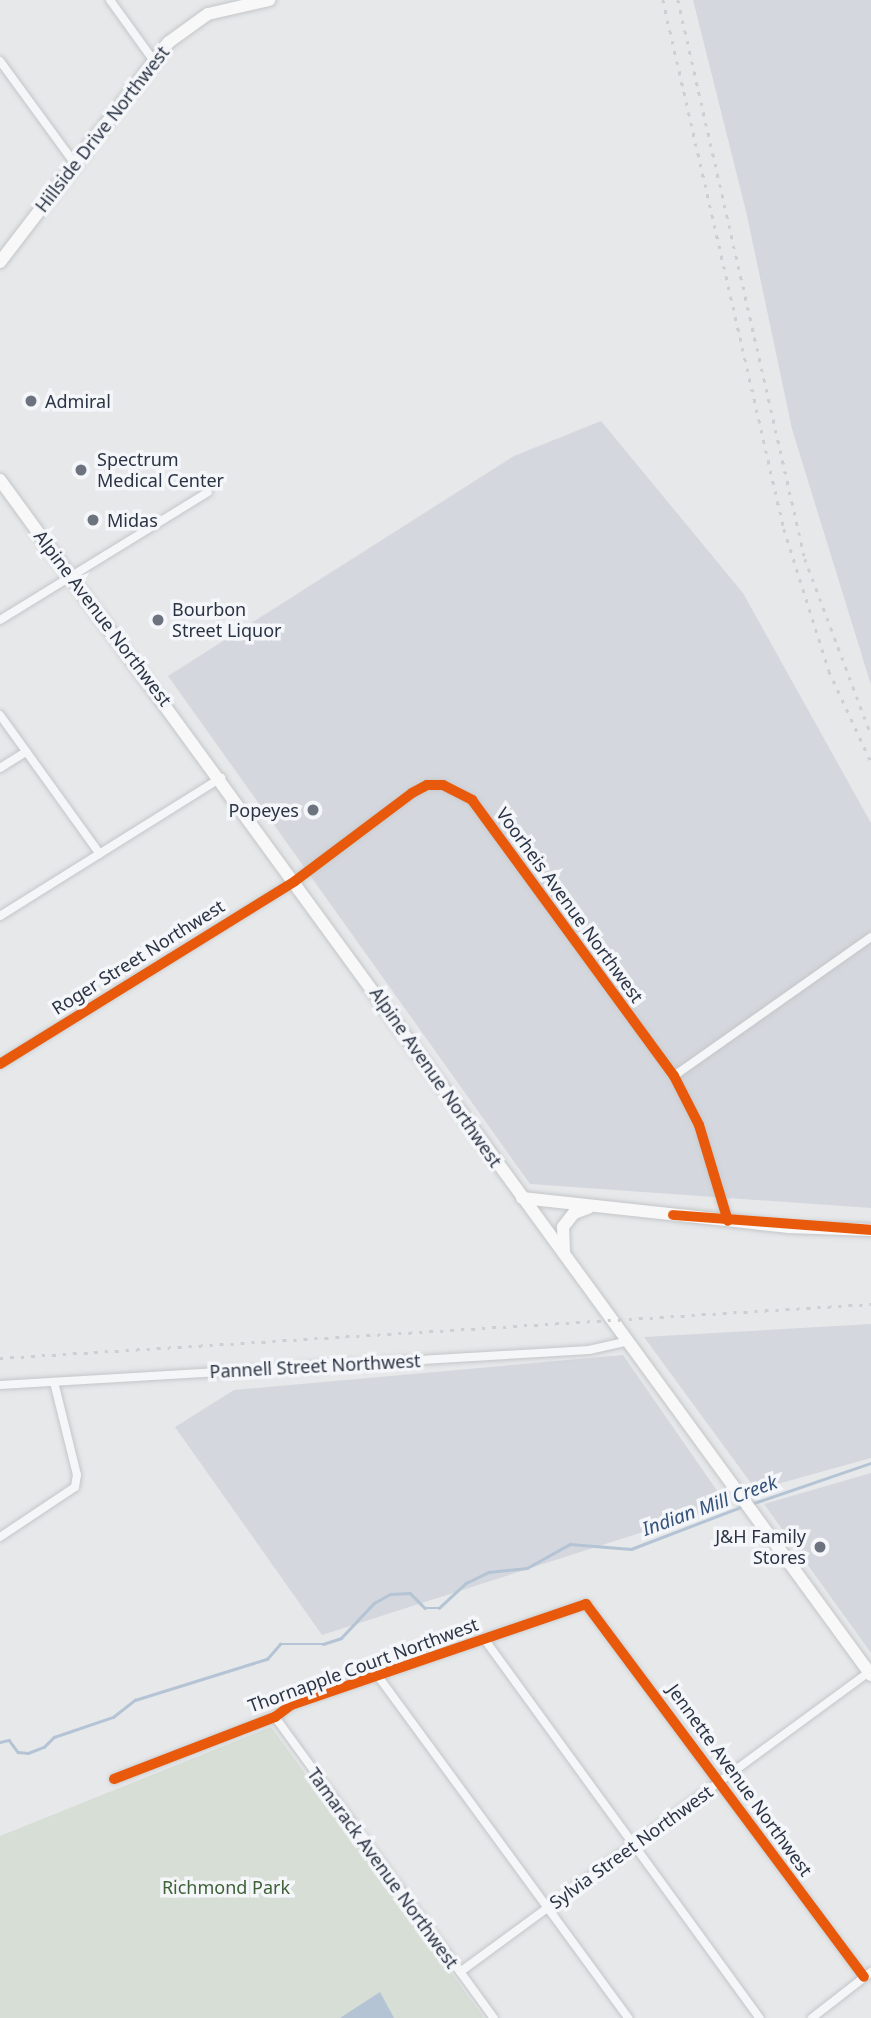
<!DOCTYPE html>
<style>
body{margin:0}
#map{position:relative;width:871px;height:2018px;overflow:hidden;background:#e6e8ea;font-family:"Noto Sans",sans-serif}
div>[style]{position:absolute}
.built>*{inset:0;background:#d4d7dd}
.green>*{inset:0;background:#d6ded6}
.water>*{inset:0;background:#b4c4d5}
.stream>*{height:2.5px;margin:-1.25px;padding:0 1.25px;transform-origin:1.25px;border-radius:1.25px;background:#b4c4d5}
.roads{filter:drop-shadow(0 0 2px #c4c6c8) drop-shadow(0 0 2px #c4c6c8)}
.minor>*{height:8px;margin:-4px;padding:0 4px;transform-origin:4px;border-radius:4px;background:#f5f6f7}
.secondary>*{height:12px;margin:-6px;padding:0 6px;transform-origin:6px;border-radius:6px;background:#f8f8f8}
.rail>*{height:2.5px;margin-top:-1.25px;transform-origin:0;background:repeating-linear-gradient(90deg,#cecfd2 0 3.5px,transparent 0 10.5px)}
.cycleway>*{height:10px;margin:-5px;padding:0 5px;transform-origin:5px;border-radius:5px;background:#e8590c}
.dots>*{width:19px;height:19px;translate:-50% -50%;box-sizing:border-box;border:4px solid #f4f6f9;border-radius:50%}
span{translate:-50% -50%;white-space:nowrap;text-align:center;line-height:1.15;-webkit-text-stroke:7px #f4f6f9;paint-order:stroke}
.street-label{font-size:18px;color:#2b3445}
.poi-label{font-size:18px;color:#2b3445}
.left{translate:0 -50%;text-align:left}
.right{translate:-100% -50%;text-align:right}
.park-label{font-size:18px;color:#3f6138}
.water-label{font-size:19px;color:#34527a;font-style:italic}
</style>
<div id="map">
<div class="built">
<div style="clip-path:polygon(693px 0,871px 0,871px 685px,792px 429px,746px 211px)"></div>
<div style="clip-path:polygon(601px 421px,743px 593px,871px 823px,871px 1208px,530px 1184px,168px 676px,514px 456px)"></div>
<div style="clip-path:polygon(871px 1324px,871px 1458px,756px 1490px,644px 1337px)"></div>
<div style="clip-path:polygon(623px 1355px,727px 1505px,322px 1635px,175px 1427px,234px 1390px)"></div>
<div style="clip-path:polygon(871px 1473px,871px 1653px,764px 1504px)"></div>
</div>
<div class="green">
<div style="clip-path:polygon(271px 1727px,484px 2018px,0 2018px,0 1836px)"></div>
</div>
<div class="water">
<div style="clip-path:polygon(380px 1992px,394px 2018px,340px 2018px)"></div>
</div>
<div class="stream">
<div style="left:751px;top:1504px;width:127px;rotate:-18.9deg"></div>
<div style="left:0;top:1742px;width:9px;rotate:-13deg"></div>
<div style="left:9px;top:1740px;width:15px;rotate:53deg"></div>
<div style="left:18px;top:1752px;width:10px;rotate:6deg"></div>
<div style="left:28px;top:1753px;width:17px;rotate:-21deg"></div>
<div style="left:44px;top:1747px;width:14px;rotate:-45deg"></div>
<div style="left:54px;top:1737px;width:62px;rotate:-18.7deg"></div>
<div style="left:113px;top:1717px;width:28px;rotate:-38deg"></div>
<div style="left:135px;top:1700px;width:138px;rotate:-17.3deg"></div>
<div style="left:267px;top:1659px;width:20px;rotate:-49deg"></div>
<div style="left:280px;top:1644px;width:43px"></div>
<div style="left:323px;top:1644px;width:19px;rotate:-18deg"></div>
<div style="left:341px;top:1638px;width:48px;rotate:-46.7deg"></div>
<div style="left:374px;top:1603px;width:18px;rotate:-29deg"></div>
<div style="left:390px;top:1594px;width:20px;rotate:-3deg"></div>
<div style="left:410px;top:1593px;width:21px;rotate:45deg"></div>
<div style="left:425px;top:1608px;width:14px"></div>
<div style="left:439px;top:1608px;width:37px;rotate:-43deg"></div>
<div style="left:466px;top:1583px;width:25px;rotate:-26deg"></div>
<div style="left:489px;top:1572px;width:38px;rotate:-6deg"></div>
<div style="left:527px;top:1568px;width:49px;rotate:-29.2deg"></div>
<div style="left:570px;top:1544px;width:61px;rotate:4.7deg"></div>
<div style="left:631px;top:1549px;width:118px;rotate:-20.9deg"></div>
</div>
<div class="roads">
<div class="minor">
<div style="left:110px;top:0;width:75px;rotate:54.2deg"></div>
<div style="left:0;top:61px;width:127px;rotate:53.9deg"></div>
<div style="left:0;top:620px;width:244px;rotate:-31.6deg"></div>
<div style="left:0;top:715px;width:171px;rotate:54.3deg"></div>
<div style="left:0;top:768px;width:31px;rotate:-32deg"></div>
<div style="left:0;top:916px;width:261px;rotate:-32deg"></div>
<div style="left:0;top:1064px;width:347px;rotate:-31.8deg"></div>
<div style="left:295px;top:881px;width:146px;rotate:-36.9deg"></div>
<div style="left:412px;top:793px;width:17px;rotate:-28deg"></div>
<div style="left:427px;top:785px;width:16px"></div>
<div style="left:443px;top:785px;width:33px;rotate:27deg"></div>
<div style="left:472px;top:800px;width:342px;rotate:53.8deg"></div>
<div style="left:674px;top:1076px;width:55px;rotate:63deg"></div>
<div style="left:699px;top:1125px;width:100px;rotate:73.2deg"></div>
<div style="left:674px;top:1076px;width:241px;rotate:-35.2deg"></div>
<div style="left:0;top:1385px;width:590px;rotate:-3.4deg"></div>
<div style="left:589px;top:1350px;width:41px;rotate:-12.7deg"></div>
<div style="left:0;top:1537px;width:90px;rotate:-33.7deg"></div>
<div style="left:75px;top:1487px;width:12px;rotate:-81deg"></div>
<div style="left:77px;top:1475px;width:96px;rotate:-103.9deg"></div>
<div style="left:485px;top:1640px;width:467px;rotate:54deg"></div>
<div style="left:378px;top:1676px;width:424px;rotate:53.8deg"></div>
<div style="left:275px;top:1717px;width:372px;rotate:54deg"></div>
<div style="left:114px;top:1779px;width:173px;rotate:-21.1deg"></div>
<div style="left:275px;top:1717px;width:20px;rotate:-37deg"></div>
<div style="left:291px;top:1705px;width:312px;rotate:-18.9deg"></div>
<div style="left:586px;top:1604px;width:465px;rotate:53.3deg"></div>
<div style="left:460px;top:1972px;width:507px;rotate:-36.26deg"></div>
<div style="left:812px;top:2018px;width:75px;rotate:-37.9deg"></div>
</div>
<div class="secondary">
<div style="left:0;top:262px;width:277px;rotate:-52.5deg"></div>
<div style="left:169px;top:42px;width:48px;rotate:-35.7deg"></div>
<div style="left:208px;top:14px;width:63px;rotate:-12.9deg"></div>
<div style="left:0;top:480px;width:1479px;rotate:53.91deg"></div>
<div style="left:522px;top:1198px;width:269px;rotate:6.2deg"></div>
<div style="left:789px;top:1227px;width:82px;rotate:2.1deg"></div>
<div style="left:564px;top:1253px;width:26px;rotate:-92deg"></div>
<div style="left:563px;top:1227px;width:18px;rotate:-52deg"></div>
<div style="left:574px;top:1213px;width:15px;rotate:-20deg"></div>
</div>
</div>
<div class="rail">
<div style="left:663px;top:0;width:543px;rotate:77.12deg"></div>
<div style="left:784px;top:529px;width:149px;rotate:72.4deg"></div>
<div style="left:829px;top:671px;width:100px;rotate:65.2deg"></div>
<div style="left:678px;top:0;width:573px;rotate:77.2deg"></div>
<div style="left:805px;top:559px;width:188px;rotate:69.4deg"></div>
<div style="left:0;top:1358px;width:873px;rotate:-3.55deg"></div>
</div>
<div class="cycleway">
<div style="left:0;top:1064px;width:347px;rotate:-31.8deg"></div>
<div style="left:295px;top:881px;width:146px;rotate:-36.9deg"></div>
<div style="left:412px;top:793px;width:17px;rotate:-28deg"></div>
<div style="left:427px;top:785px;width:16px"></div>
<div style="left:443px;top:785px;width:33px;rotate:27deg"></div>
<div style="left:472px;top:800px;width:342px;rotate:53.8deg"></div>
<div style="left:674px;top:1076px;width:55px;rotate:63deg"></div>
<div style="left:699px;top:1125px;width:100px;rotate:73.2deg"></div>
<div style="left:673px;top:1215px;width:199px;rotate:4.3deg"></div>
<div style="left:114px;top:1779px;width:173px;rotate:-21.1deg"></div>
<div style="left:275px;top:1717px;width:20px;rotate:-37deg"></div>
<div style="left:291px;top:1705px;width:312px;rotate:-18.9deg"></div>
<div style="left:586px;top:1604px;width:465px;rotate:53.3deg"></div>
</div>
<div class="dots">
<div style="left:31px;top:401px;background:#6c737f"></div>
<div style="left:81px;top:470px;background:#6c737f"></div>
<div style="left:93px;top:520px;background:#6c737f"></div>
<div style="left:158px;top:620px;background:#6c737f"></div>
<div style="left:313px;top:810px;background:#6c737f"></div>
<div style="left:820px;top:1547px;background:#6c737f"></div>
</div>
<div class="street-label">
<span style="left:102px;top:129px;rotate:-52deg">Hillside Drive Northwest</span>
<span style="left:103px;top:618px;rotate:53deg">Alpine Avenue Northwest</span>
<span style="left:570px;top:905px;rotate:54deg">Voorheis Avenue Northwest</span>
<span style="left:138px;top:957px;rotate:-32deg">Roger Street Northwest</span>
<span style="left:436px;top:1077px;rotate:55deg">Alpine Avenue Northwest</span>
<span style="left:315px;top:1366px;rotate:-3deg">Pannell Street Northwest</span>
<span style="left:363px;top:1665px;rotate:-20deg">Thornapple Court Northwest</span>
<span style="left:740px;top:1780px;rotate:54deg">Jennette Avenue Northwest</span>
<span style="left:631px;top:1847px;rotate:-36deg">Sylvia Street Northwest</span>
<span style="left:383px;top:1868px;rotate:54deg">Tamarack Avenue Northwest</span>
</div>
<div class="poi-label">
<span class="left" style="left:45px;top:401px">Admiral</span>
<span class="left" style="left:97px;top:470px">Spectrum<br>Medical Center</span>
<span class="left" style="left:107px;top:520px">Midas</span>
<span class="left" style="left:172px;top:620px">Bourbon<br>Street Liquor</span>
<span class="right" style="left:299px;top:810px">Popeyes</span>
<span class="right" style="left:806px;top:1547px">J&amp;H Family<br>Stores</span>
</div>
<div class="park-label">
<span style="left:226px;top:1887px">Richmond Park</span>
</div>
<div class="water-label">
<span style="left:710px;top:1506px;rotate:-20deg">Indian Mill Creek</span>
</div>
</div>
